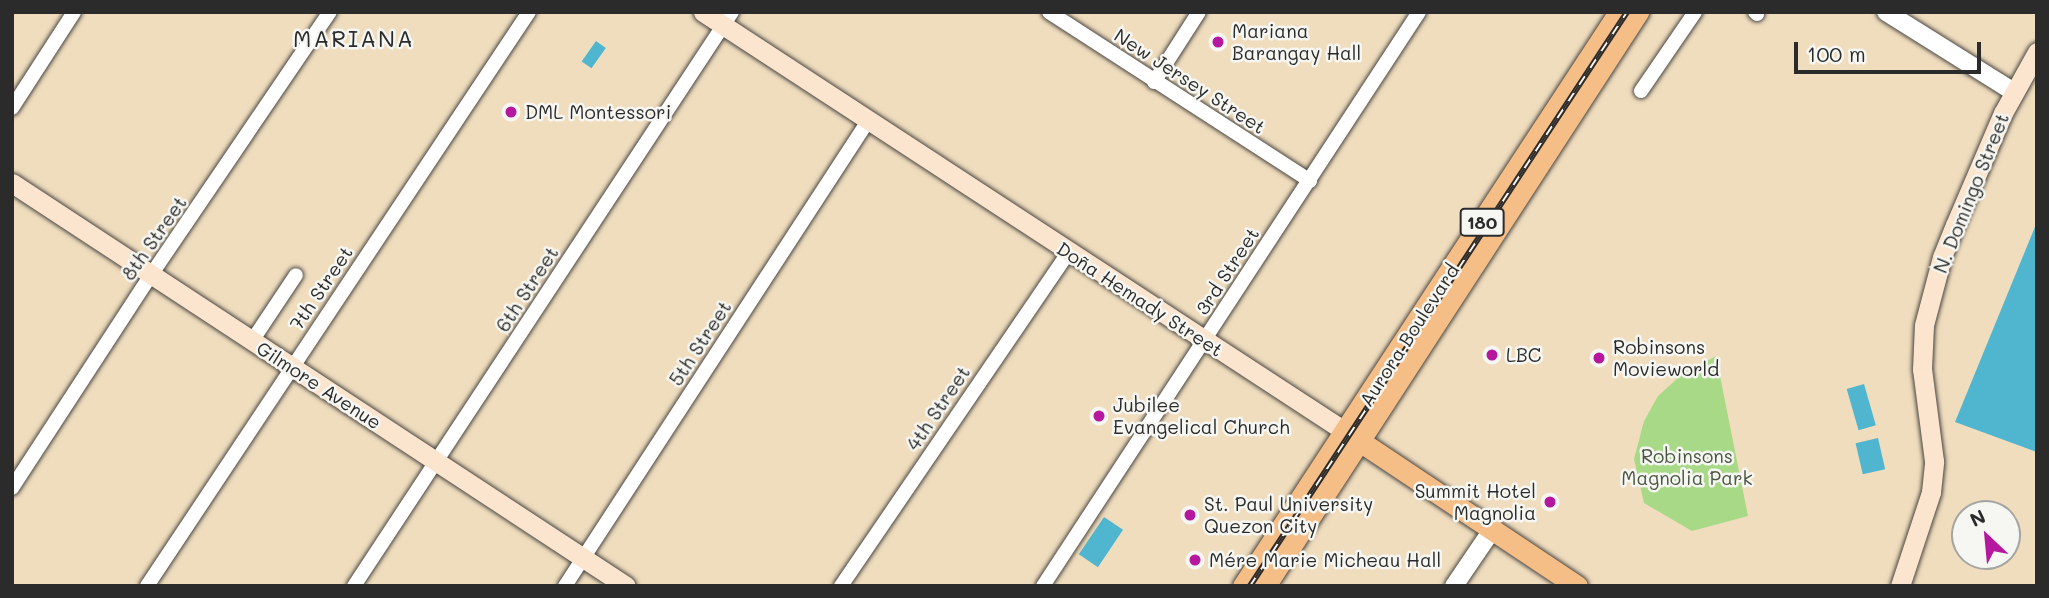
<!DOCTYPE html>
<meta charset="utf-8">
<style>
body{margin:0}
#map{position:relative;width:2049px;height:598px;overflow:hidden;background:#f0ddbe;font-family:Mali,sans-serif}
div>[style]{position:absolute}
.green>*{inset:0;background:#a8d987}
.water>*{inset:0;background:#50b6cf;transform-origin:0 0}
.roads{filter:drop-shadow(0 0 2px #494641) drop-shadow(0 0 2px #494641)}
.minor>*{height:14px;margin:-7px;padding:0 7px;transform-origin:7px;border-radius:7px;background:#fff}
.tertiary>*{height:18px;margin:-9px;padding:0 9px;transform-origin:9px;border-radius:9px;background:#fff}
.secondary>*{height:19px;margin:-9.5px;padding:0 9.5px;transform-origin:9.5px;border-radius:9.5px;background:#fbe5cf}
.primary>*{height:21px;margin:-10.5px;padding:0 10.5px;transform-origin:10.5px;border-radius:10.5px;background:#f6be87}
.rail>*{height:6px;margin-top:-3px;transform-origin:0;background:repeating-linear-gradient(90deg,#f6f6f2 0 10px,#2b2b2b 0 20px);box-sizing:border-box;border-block:2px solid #2b2b2b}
.dots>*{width:19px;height:19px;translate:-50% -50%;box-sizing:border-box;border:4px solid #f6f6f2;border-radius:50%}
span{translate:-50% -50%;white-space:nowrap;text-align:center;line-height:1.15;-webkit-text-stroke:5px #f6f6f2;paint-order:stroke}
.shield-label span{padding:2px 5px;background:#f6f6f2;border:2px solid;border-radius:5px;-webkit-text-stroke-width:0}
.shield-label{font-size:18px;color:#2b2b2b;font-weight:700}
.poi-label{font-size:19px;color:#2b2b2b}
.left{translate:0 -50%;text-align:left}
.right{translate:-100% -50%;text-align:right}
.street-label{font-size:19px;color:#2b2b2b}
.park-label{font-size:19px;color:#4a5642}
.quarter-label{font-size:23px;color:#2b2b2b;letter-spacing:2px}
.frame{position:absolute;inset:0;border:14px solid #2b2b2b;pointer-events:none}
.north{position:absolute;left:1951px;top:500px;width:70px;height:70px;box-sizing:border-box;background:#f6f6f2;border:2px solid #a5a5a2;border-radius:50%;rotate:334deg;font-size:19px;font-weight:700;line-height:28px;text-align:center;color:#2b2b2b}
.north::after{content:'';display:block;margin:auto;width:24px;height:32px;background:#b5179e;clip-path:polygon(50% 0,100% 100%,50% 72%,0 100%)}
.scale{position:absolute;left:1794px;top:42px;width:187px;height:32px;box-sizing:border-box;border:4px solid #2b2b2b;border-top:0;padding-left:9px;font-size:21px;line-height:24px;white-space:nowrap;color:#2b2b2b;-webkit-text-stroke:5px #f6f6f2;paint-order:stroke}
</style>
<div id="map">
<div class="green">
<div style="clip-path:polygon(1716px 356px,1748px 516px,1692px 531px,1644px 503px,1634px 459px,1644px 421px,1658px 396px,1680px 376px)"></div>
</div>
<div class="water">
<div style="left:596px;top:41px;width:12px;height:25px;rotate:35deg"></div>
<div style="clip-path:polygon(2037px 222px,2037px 452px,1955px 422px)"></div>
<div style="left:1864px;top:384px;width:43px;height:18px;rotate:74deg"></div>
<div style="left:1878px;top:438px;width:32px;height:23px;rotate:77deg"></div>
<div style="left:1104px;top:517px;width:23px;height:45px;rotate:34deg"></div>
</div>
<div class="roads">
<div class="minor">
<div style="left:1049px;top:12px;width:311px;rotate:32.9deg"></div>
<div style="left:1755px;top:12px;width:3px;rotate:45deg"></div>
<div style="left:1154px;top:82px;width:83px;rotate:-57.3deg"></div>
<div style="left:1641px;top:91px;width:96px;rotate:-55.6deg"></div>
<div style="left:12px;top:108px;width:114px;rotate:-57.1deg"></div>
<div style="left:252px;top:341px;width:79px;rotate:-56.3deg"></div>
<div style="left:12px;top:488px;width:254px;rotate:-56.9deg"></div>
<div style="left:151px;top:275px;width:318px;rotate:-55.8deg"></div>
<div style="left:147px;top:586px;width:689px;rotate:-56.36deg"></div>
<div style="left:354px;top:586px;width:687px;rotate:-56.63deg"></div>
<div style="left:565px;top:586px;width:555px;rotate:-56.91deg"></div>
<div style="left:841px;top:586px;width:403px;rotate:-55.7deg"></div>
<div style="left:1043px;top:586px;width:686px;rotate:-56.77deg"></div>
</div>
<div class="tertiary">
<div style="left:1886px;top:12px;width:151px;rotate:32deg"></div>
<div style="left:1454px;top:586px;width:68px;rotate:-55.8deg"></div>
</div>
<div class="secondary">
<div style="left:703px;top:12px;width:768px;rotate:33.15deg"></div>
<div style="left:12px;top:183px;width:734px;rotate:33.28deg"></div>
<div style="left:1900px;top:586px;width:99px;rotate:-71.7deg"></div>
<div style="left:1931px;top:492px;width:31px;rotate:-84deg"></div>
<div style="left:1934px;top:461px;width:93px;rotate:-97.4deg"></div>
<div style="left:1922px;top:369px;width:44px;rotate:-87.4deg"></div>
<div style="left:1924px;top:325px;width:70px;rotate:-75.2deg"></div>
<div style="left:1942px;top:257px;width:35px;rotate:-68deg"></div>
<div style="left:1955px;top:225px;width:122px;rotate:-66.8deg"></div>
<div style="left:2003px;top:113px;width:70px;rotate:-60.9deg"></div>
</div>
<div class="primary">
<div style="left:1349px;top:434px;width:274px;rotate:33.7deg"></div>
<div style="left:1243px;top:586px;width:686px;rotate:-56.77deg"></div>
<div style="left:1265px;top:586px;width:685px;rotate:-56.98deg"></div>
</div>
</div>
<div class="rail">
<div style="left:1250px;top:586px;width:687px;rotate:-56.7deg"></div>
</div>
<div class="dots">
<div style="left:1218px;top:42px;background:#b5179e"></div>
<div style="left:511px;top:112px;background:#b5179e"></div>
<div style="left:1492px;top:355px;background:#b5179e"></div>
<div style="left:1599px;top:358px;background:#b5179e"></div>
<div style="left:1099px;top:416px;background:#b5179e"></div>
<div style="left:1550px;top:502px;background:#b5179e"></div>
<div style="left:1190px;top:515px;background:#b5179e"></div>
<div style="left:1195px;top:560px;background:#b5179e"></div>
</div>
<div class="shield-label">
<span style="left:1482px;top:222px">180</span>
</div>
<div class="poi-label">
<span class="left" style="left:1232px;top:42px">Mariana<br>Barangay Hall</span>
<span class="left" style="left:525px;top:112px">DML Montessori</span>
<span class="left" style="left:1613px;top:358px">Robinsons<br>Movieworld</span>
<span class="left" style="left:1506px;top:355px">LBC</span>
<span class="left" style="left:1113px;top:416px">Jubilee<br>Evangelical Church</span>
<span class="right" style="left:1536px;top:502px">Summit Hotel<br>Magnolia</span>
<span class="left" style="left:1204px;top:515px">St. Paul University<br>Quezon City</span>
<span class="left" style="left:1209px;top:560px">Mére Marie Micheau Hall</span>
</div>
<div class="street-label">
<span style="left:1190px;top:81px;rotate:33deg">New Jersey Street</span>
<span style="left:1971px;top:193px;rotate:-68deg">N. Domingo Street</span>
<span style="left:154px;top:238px;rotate:-55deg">8th Street</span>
<span style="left:1227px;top:271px;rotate:-57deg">3rd Street</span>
<span style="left:321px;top:288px;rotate:-56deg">7th Street</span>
<span style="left:527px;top:289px;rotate:-57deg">6th Street</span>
<span style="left:1140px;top:299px;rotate:33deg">Doña Hemady Street</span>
<span style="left:1409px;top:335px;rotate:-57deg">Aurora Boulevard</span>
<span style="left:700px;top:343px;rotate:-57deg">5th Street</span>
<span style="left:319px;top:385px;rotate:33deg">Gilmore Avenue</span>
<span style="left:938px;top:408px;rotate:-56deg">4th Street</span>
</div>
<div class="park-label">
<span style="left:1687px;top:467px">Robinsons<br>Magnolia Park</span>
</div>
<div class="quarter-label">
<span style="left:354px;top:38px">MARIANA</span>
</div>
<div class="frame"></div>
<div class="north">N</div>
<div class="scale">100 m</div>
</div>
